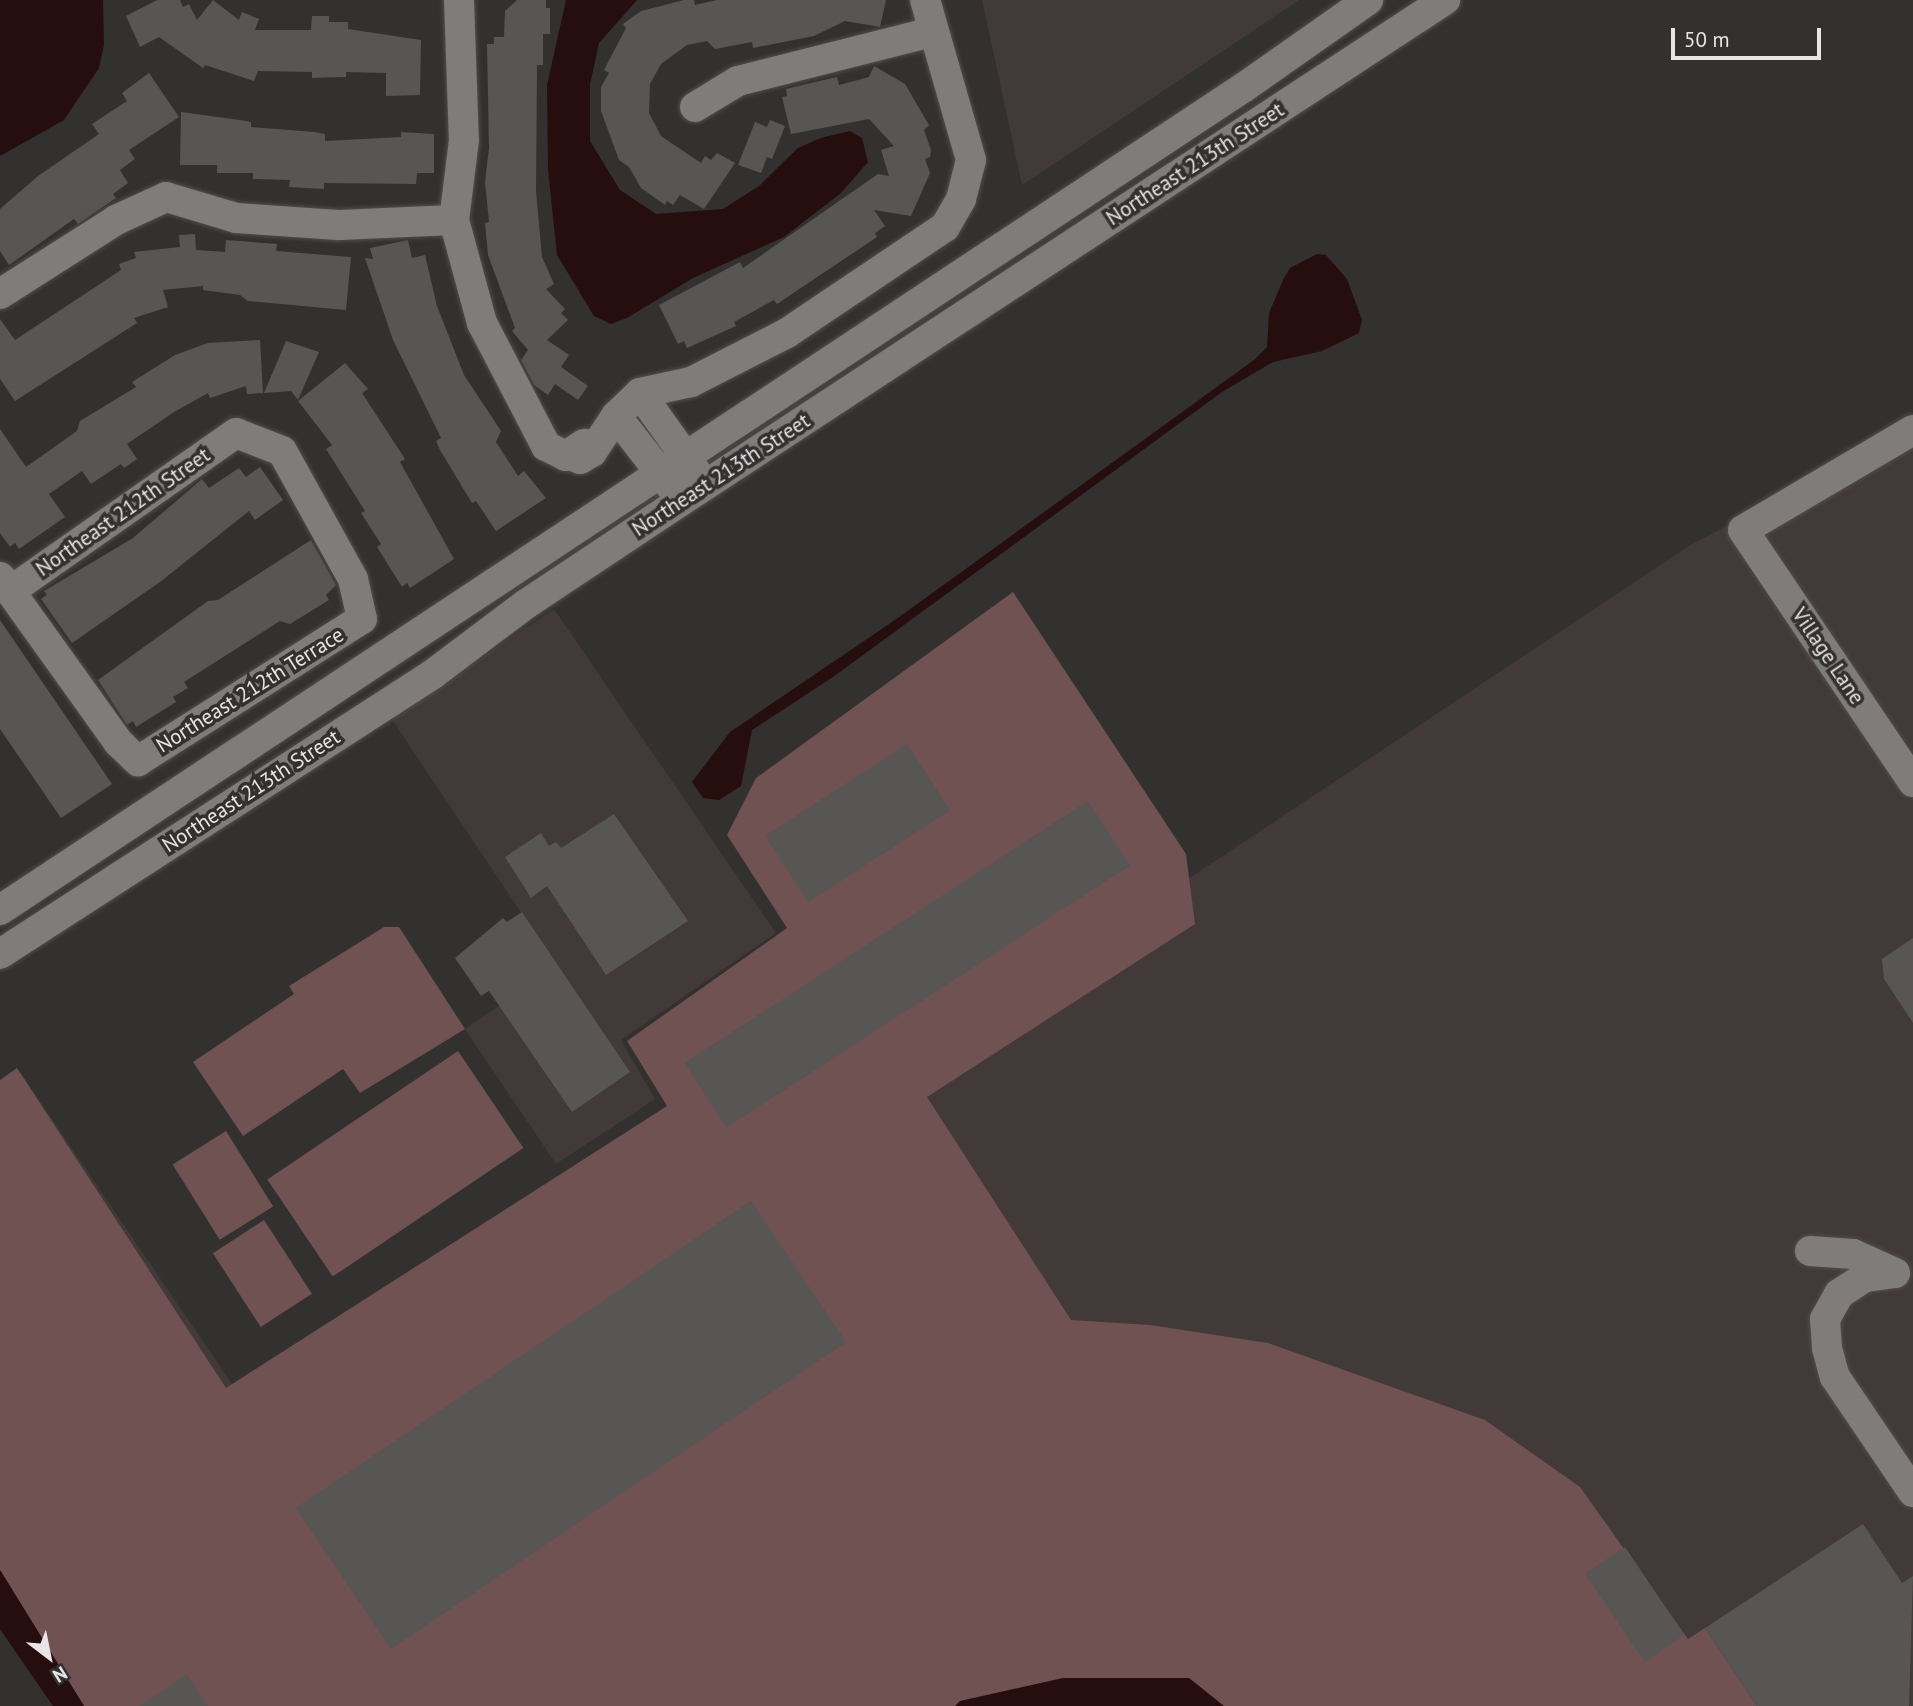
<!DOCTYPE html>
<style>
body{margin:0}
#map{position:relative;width:1913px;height:1706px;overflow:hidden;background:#333030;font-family:"PT Sans",sans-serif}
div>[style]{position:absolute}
.built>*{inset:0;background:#423939}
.green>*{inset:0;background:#6f5251;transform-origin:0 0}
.water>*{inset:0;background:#260d0e}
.building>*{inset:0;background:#585555;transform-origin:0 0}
.roads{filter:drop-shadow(0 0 2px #504d4d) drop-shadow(0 0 2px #504d4d)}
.minor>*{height:30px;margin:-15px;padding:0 15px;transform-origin:15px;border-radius:15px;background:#7f7c7b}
span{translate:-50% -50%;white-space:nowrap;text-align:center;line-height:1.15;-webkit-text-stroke:7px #333030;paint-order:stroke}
.street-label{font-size:21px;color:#e7e5e5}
.north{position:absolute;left:14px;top:1622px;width:70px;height:70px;-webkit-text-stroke:5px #333030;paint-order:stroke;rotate:148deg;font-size:19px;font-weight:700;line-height:28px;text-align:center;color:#e7e5e5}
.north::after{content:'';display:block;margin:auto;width:24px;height:32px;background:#e7e5e5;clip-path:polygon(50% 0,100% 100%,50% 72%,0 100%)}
.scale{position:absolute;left:1671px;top:28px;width:150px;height:32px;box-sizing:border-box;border:4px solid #e7e5e5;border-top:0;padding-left:9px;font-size:21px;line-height:24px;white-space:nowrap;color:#e7e5e5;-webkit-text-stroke:5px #333030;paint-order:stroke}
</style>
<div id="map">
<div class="built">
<div style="clip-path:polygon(982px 0,1299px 0,1022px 185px)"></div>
<div style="clip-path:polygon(1913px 426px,1913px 1706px,84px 1706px,0 1570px,0 1093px,24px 1078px,251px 1412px,1024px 988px,1687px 547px)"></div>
<div style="clip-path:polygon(554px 609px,776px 933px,621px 1040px,655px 1099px,556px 1164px,465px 1029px,557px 966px,391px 718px)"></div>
</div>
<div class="green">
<div style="clip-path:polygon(1013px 592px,1186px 854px,1195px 924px,927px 1097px,1071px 1320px,1150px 1325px,1268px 1343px,1485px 1420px,1580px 1487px,1688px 1639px,1705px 1628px,1757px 1706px,84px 1706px,0 1570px,0 1080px,17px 1068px,226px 1388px,667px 1106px,627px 1041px,787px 928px,727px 835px,756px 778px)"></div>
<div style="clip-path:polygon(384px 927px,399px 927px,465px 1029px,360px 1093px,343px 1069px,243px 1136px,193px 1062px,294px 994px,289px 986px)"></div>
<div style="left:458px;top:1051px;width:117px;height:230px;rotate:56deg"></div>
<div style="left:226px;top:1131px;width:89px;height:63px;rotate:58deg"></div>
<div style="left:264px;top:1220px;width:88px;height:61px;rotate:57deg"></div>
</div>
<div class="water">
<div style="clip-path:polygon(0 0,103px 0,104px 45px,99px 68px,64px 120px,0 156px)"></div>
<div style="clip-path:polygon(566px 0,637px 0,599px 43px,590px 84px,590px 141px,620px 190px,656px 214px,723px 209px,759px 186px,798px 148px,821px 138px,850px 131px,862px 138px,868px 162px,841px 193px,784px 237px,693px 278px,627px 318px,611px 324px,594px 316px,557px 255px,548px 170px,547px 85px)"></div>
<div style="clip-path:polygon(1317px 254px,1326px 255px,1347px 279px,1362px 320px,1359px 333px,1322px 351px,1273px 362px,1222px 392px,833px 677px,752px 730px,741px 786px,719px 800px,703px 798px,692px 782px,730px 732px,895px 620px,1254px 360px,1267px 347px,1269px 313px,1283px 280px,1290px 268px)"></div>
<div style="clip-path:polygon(0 1570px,84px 1706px,53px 1706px,0 1629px)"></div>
<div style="clip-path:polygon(1063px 1678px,1189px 1678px,1224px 1706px,955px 1706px,960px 1701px)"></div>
</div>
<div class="building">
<div style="clip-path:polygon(157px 0,180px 0,183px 7px,189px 4px,197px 20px,213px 0,239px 20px,242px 12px,259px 19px,255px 30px,311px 30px,312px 16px,329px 16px,329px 22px,348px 22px,348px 29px,421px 40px,420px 95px,386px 96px,386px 73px,346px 72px,346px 77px,312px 78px,312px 72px,258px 71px,254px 81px,205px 65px,203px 68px,159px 37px,140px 47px,126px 16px)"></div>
<div style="clip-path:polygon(517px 0,546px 0,546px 8px,550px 8px,550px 34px,543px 34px,543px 65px,537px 65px,536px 191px,542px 257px,554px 284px,546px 289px,565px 309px,561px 313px,568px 320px,547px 340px,569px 355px,561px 367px,588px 386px,578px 400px,555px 384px,548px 395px,534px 385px,521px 360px,528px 350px,512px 331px,515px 328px,488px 255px,485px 223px,489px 222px,485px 182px,489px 148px,487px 44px,494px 44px,494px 37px,504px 37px,505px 11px)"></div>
<div style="clip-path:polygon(684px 0,694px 0,695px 5px,717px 0,886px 0,880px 27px,845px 21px,814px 36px,753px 48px,752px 42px,715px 49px,707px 41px,687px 45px,661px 64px,650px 84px,649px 113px,661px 136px,701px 163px,705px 156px,711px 160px,717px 153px,735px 163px,704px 209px,680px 195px,673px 205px,667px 201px,665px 205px,641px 188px,629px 167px,619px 160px,601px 111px,601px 87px,609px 73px,604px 70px,626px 28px,623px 24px,641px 11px)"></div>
<div style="clip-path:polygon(874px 66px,905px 84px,929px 125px,924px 130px,931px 150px,930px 157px,925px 159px,930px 173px,911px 216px,874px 210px,885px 226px,875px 233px,877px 237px,777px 304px,774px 300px,734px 322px,736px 326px,687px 348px,684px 341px,678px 344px,659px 305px,740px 262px,743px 268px,878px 174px,889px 176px,881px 150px,894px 146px,869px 119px,791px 134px,782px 97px,787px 96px,786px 89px,798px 86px,837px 77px,839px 85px,869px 77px)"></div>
<div style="clip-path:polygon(149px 73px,179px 117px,129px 150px,135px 159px,120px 170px,128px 183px,113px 194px,116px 198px,78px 224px,74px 219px,9px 265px,0 251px,0 209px,38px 176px,99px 134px,92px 124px,127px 101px,122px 93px)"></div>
<div style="clip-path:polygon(181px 112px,240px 120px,251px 122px,251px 127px,315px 132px,325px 134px,325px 141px,401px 137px,401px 132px,434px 134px,434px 173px,417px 173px,416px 184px,324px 183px,324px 189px,289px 187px,290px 180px,253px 179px,253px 173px,217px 173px,217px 165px,180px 165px)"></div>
<div style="clip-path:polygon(770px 120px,785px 126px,772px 159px,767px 157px,761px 173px,738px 165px,755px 122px,767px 127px)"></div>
<div style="clip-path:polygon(195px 234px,196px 250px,225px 252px,226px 240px,277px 244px,276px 251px,351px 257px,346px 310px,248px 301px,240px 295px,203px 290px,203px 286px,163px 290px,168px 307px,134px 318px,137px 323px,15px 401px,0 379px,0 319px,15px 340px,121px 270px,119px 264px,136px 258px,134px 252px,180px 247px,179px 235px)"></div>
<div style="clip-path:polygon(408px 240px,412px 258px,425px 255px,437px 306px,464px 375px,501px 431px,496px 442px,518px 476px,524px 471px,546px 498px,496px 531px,476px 501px,472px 503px,440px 450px,436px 441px,441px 438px,393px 340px,365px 258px,373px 259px,370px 248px)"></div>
<div style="clip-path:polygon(260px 340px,263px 393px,247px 394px,246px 386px,210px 398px,208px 393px,174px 412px,127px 444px,137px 459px,124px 468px,121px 464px,91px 484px,82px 471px,49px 494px,65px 517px,19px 549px,15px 543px,10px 547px,0 533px,0 429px,26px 467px,77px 431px,80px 421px,136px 387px,132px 382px,175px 355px,208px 343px)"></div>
<div style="clip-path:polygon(286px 341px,319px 352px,298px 400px,291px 391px,264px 393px)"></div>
<div style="clip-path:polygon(345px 363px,368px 389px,362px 393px,405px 459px,400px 462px,454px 559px,410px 588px,407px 583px,402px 587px,377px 547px,381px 544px,361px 513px,365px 511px,326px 449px,332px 445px,298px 401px)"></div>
<div style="clip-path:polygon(260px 467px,283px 500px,255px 520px,249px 511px,160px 582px,72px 643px,41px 599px,47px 595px,44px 591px,133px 538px,202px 479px,209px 488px,239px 468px,246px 477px)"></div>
<div style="clip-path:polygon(311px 540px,336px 585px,326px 595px,329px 600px,290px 624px,280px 621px,184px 682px,188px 688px,173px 697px,176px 702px,136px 727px,133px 721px,127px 725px,98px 680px,208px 601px,218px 600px)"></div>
<div style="clip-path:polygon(0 620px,112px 784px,61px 818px,0 729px)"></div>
<div style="left:907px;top:744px;width:79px;height:169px;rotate:57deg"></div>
<div style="left:1088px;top:801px;width:77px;height:481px;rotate:57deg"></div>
<div style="clip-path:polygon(614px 814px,688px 921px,606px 975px,547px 886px,531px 898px,505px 857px,541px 833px,549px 846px,556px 842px,561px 848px)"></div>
<div style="clip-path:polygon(522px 912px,630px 1072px,572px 1112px,489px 991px,481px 996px,455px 958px,503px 918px,507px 922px)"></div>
<div style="clip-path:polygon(1913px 938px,1913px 1023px,1884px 979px,1882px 959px)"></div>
<div style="left:751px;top:1201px;width:170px;height:549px;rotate:56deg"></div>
<div style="clip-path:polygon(1863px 1524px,1902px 1583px,1913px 1576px,1909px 1706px,1757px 1706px,1705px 1628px)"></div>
<div style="left:1625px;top:1547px;width:106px;height:48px;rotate:56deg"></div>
<div style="clip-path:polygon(187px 1674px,208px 1706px,139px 1706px)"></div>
</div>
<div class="roads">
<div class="minor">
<div style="left:459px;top:0;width:140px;rotate:88deg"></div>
<div style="left:464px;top:140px;width:81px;rotate:97.1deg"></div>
<div style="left:454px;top:220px;width:107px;rotate:74.8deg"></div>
<div style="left:482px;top:323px;width:139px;rotate:62.5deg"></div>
<div style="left:546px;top:446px;width:22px;rotate:27deg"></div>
<div style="left:566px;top:456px;width:22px;rotate:-34deg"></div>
<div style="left:695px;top:107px;width:50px;rotate:-31.2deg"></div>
<div style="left:738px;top:81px;width:200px;rotate:-14.2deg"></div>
<div style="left:0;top:294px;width:138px;rotate:-32.5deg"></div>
<div style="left:116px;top:220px;width:55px;rotate:-24.7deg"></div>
<div style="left:166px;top:197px;width:73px;rotate:16.7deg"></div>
<div style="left:236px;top:218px;width:102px;rotate:3.9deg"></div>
<div style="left:338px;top:225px;width:116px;rotate:-2.5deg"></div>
<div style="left:640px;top:393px;width:95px;rotate:54.5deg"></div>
<div style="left:616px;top:416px;width:91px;rotate:52.1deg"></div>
<div style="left:1913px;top:430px;width:197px;rotate:149.5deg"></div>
<div style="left:1743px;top:530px;width:304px;rotate:56deg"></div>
<div style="left:571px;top:455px;width:10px;rotate:24deg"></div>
<div style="left:580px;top:459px;width:14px;rotate:-30deg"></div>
<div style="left:592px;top:452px;width:43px;rotate:-56.3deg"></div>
<div style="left:616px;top:416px;width:33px;rotate:-44deg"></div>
<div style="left:640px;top:393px;width:52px;rotate:-12.2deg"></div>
<div style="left:691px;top:382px;width:108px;rotate:-27deg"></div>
<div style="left:787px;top:333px;width:190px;rotate:-33.9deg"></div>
<div style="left:945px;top:227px;width:32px;rotate:-60deg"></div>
<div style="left:961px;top:199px;width:40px;rotate:-75.6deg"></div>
<div style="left:971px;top:160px;width:166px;rotate:-106deg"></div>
<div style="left:0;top:577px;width:203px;rotate:54.4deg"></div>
<div style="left:118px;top:742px;width:28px;rotate:44deg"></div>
<div style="left:138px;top:761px;width:265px;rotate:-32.4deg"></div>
<div style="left:362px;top:619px;width:41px;rotate:-102.7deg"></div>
<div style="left:353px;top:579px;width:146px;rotate:-119deg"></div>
<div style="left:282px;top:451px;width:49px;rotate:-158.6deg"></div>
<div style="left:236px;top:433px;width:276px;rotate:145deg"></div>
<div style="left:0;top:910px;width:1490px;rotate:-33.48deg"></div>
<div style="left:1243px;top:88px;width:153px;rotate:-35.1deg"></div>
<div style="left:0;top:954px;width:516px;rotate:-32.89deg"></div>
<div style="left:433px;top:674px;width:116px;rotate:-37deg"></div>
<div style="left:526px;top:604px;width:186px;rotate:-33.6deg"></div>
<div style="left:681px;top:501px;width:914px;rotate:-33.26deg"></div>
<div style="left:1810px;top:1251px;width:43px;rotate:4deg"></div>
<div style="left:1853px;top:1254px;width:46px;rotate:24.3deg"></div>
<div style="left:1895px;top:1273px;width:30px;rotate:172deg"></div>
<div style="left:1865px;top:1277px;width:31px;rotate:147deg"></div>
<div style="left:1839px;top:1294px;width:29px;rotate:119deg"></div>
<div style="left:1825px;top:1319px;width:29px;rotate:86deg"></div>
<div style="left:1827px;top:1348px;width:30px;rotate:75deg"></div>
<div style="left:1835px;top:1377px;width:139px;rotate:55.9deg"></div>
</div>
</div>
<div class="street-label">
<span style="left:1195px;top:164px;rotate:-33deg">Northeast 213th Street</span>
<span style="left:721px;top:475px;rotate:-33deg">Northeast 213th Street</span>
<span style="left:123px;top:512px;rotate:-35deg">Northeast 212th Street</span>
<span style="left:1828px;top:656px;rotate:56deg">Village Lane</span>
<span style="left:250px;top:690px;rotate:-32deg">Northeast 212th Terrace</span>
<span style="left:251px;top:791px;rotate:-33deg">Northeast 213th Street</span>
</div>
<div class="north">N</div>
<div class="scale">50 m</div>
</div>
